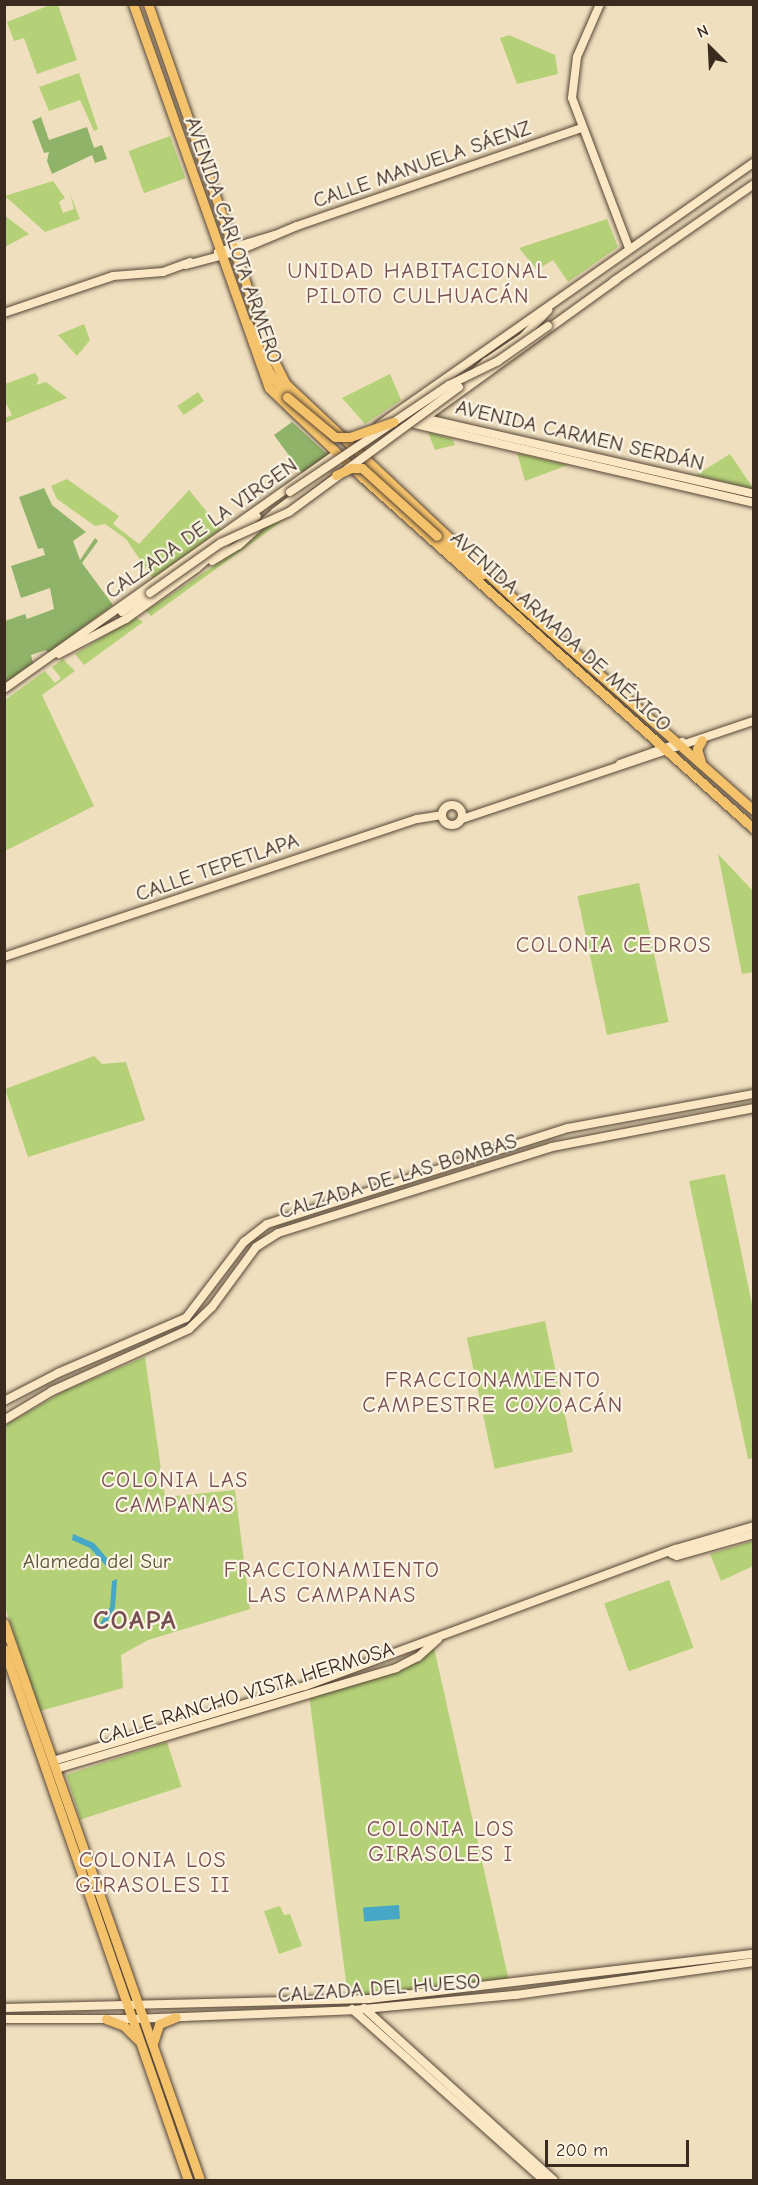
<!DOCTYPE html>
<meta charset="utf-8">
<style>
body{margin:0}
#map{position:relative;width:758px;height:2185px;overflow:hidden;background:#efdfbe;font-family:"Comic Neue",sans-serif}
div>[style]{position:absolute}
.green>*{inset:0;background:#b4d178;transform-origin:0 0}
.forest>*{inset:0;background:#8fb368}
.water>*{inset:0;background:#47a7c6;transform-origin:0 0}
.roads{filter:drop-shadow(0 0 2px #564536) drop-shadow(0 0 2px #564536)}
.secondary>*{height:8px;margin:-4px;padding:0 4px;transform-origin:4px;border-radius:4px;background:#fbe7c3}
.secondary>.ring{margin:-4px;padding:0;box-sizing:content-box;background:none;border:8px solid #fbe7c3;border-radius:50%}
.primary>*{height:9px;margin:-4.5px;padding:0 4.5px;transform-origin:4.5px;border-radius:4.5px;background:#f4c26a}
.bridges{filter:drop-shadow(0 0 2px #564536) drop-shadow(0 0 2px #564536)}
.secondary-bridge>*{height:8px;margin:-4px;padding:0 4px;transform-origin:4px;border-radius:4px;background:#fbe7c3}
.primary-bridge>*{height:9px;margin:-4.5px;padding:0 4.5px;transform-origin:4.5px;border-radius:4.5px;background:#f4c26a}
span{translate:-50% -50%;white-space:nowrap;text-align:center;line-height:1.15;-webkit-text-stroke:4.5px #fcf5e5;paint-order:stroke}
.street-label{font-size:21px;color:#3b2a1e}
.park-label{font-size:21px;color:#595434}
.neighbourhood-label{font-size:22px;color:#795052;letter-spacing:1.5px}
.district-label{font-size:27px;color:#795052;font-weight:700;letter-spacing:1.5px}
.frame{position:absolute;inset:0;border:6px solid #3b2a1e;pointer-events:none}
.north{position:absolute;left:680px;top:18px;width:60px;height:60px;-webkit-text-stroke:4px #fcf5e5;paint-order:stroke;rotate:336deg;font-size:16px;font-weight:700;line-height:24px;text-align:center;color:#3b2a1e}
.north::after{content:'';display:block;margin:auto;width:21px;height:27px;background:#3b2a1e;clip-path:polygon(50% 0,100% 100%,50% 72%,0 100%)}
.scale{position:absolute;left:545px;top:2140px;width:144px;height:27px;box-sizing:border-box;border:3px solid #3b2a1e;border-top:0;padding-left:8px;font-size:18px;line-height:21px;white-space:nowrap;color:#3b2a1e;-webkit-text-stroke:4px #fcf5e5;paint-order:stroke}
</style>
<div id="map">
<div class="green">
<div style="clip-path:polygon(50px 5px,58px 5px,77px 60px,37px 74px,24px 38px,14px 41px,7px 22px)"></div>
<div style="clip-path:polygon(509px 35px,555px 55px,558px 74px,517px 84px,500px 38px)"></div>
<div style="clip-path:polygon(79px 73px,98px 129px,94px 131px,80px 100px,49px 111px,39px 87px)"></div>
<div style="left:170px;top:136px;width:45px;height:44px;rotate:70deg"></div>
<div style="clip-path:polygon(53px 181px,65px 198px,59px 202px,63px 213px,74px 209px,70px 194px,80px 219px,45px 232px,5px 196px)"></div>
<div style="clip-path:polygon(4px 215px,29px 234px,5px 247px,4px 247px)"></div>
<div style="clip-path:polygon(607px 219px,618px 247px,568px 282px,553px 260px,537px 270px,519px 248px)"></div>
<div style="clip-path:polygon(84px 324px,90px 340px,77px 356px,58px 335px)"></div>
<div style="clip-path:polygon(35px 373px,39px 379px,36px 385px,46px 382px,67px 398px,5px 423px,5px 418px,12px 415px,5px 401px,5px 384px)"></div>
<div style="clip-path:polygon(390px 374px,401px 400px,365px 424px,342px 398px)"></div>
<div style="left:198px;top:392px;width:11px;height:25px;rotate:56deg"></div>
<div style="clip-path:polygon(428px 432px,452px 439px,455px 445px,435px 450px)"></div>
<div style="clip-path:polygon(517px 453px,542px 459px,568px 465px,525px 481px)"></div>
<div style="clip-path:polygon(730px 454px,753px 488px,753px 489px,696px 475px)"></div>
<div style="clip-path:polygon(67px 479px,119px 516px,113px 524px,139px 544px,189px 490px,221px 529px,153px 579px,126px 539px,105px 524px,95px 526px,57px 499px,51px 486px)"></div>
<div style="clip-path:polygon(303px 497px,307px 503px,151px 616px,146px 611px,244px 546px)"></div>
<div style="clip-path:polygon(135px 617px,143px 622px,84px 665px,75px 654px)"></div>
<div style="clip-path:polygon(63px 659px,75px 671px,42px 695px,94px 806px,5px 851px,5px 700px,45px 671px,55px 683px,61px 678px,52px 667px)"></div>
<div style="clip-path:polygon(718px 854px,753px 891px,753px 972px,742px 974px)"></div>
<div style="left:639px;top:883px;width:142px;height:63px;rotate:78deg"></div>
<div style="clip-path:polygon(94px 1056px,102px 1064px,126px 1062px,145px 1120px,28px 1157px,5px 1089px)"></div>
<div style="clip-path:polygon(725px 1174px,753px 1309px,754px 1458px,748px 1459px,689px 1181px)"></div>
<div style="left:545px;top:1321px;width:134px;height:80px;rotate:78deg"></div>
<div style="clip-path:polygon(145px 1357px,165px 1497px,235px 1490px,250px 1609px,148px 1640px,121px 1655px,123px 1688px,40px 1711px,5px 1607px,4px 1426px,66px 1390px)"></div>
<div style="clip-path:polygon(753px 1541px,753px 1566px,721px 1581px,710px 1554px)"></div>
<div style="left:669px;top:1580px;width:72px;height:69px;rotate:70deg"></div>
<div style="clip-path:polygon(434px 1648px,509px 1981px,348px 1997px,309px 1695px,404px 1667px)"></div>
<div style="left:167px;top:1742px;width:47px;height:106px;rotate:72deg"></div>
<div style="clip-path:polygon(280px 1906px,284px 1915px,290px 1914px,302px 1946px,279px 1954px,264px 1911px)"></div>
</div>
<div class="forest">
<div style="clip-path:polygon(41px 117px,49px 140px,87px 127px,94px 148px,102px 145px,107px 159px,95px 163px,92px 155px,52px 174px,47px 161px,49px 152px,44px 153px,32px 121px)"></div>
<div style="clip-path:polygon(292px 422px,328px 455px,302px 473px,274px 435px)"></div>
<div style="clip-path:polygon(44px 488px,52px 505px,86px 532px,73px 541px,80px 560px,95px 538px,98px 541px,82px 563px,113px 605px,48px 653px,46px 650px,31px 655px,33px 663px,5px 683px,5px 621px,25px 614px,27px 619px,54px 609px,50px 588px,21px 598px,11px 566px,45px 555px,43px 548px,38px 549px,19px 497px)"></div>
</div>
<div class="water">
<div style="clip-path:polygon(73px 1534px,94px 1543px,112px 1564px,107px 1567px,90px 1548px,72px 1540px)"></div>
<div style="clip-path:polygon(117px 1579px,115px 1608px,104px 1627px,100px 1624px,110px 1607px,112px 1581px)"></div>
<div style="left:399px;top:1905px;width:14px;height:36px;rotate:86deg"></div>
</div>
<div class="roads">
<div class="secondary">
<div style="left:600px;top:4px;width:58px;rotate:113.5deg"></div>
<div style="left:577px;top:57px;width:41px;rotate:97deg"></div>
<div style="left:572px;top:98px;width:160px;rotate:69.2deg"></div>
<div style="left:218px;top:252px;width:59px;rotate:-16.6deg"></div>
<div style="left:186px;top:265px;width:51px;rotate:-14.9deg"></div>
<div style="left:235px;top:252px;width:67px;rotate:-22.8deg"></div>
<div style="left:297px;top:226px;width:300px;rotate:-19deg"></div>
<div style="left:614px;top:281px;width:170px;rotate:-34.7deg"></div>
<div style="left:4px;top:313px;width:115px;rotate:-18.7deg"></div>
<div style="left:113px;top:276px;width:50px;rotate:-4.6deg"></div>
<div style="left:163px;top:272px;width:29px;rotate:-20deg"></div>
<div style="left:459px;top:387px;width:37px;rotate:-43deg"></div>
<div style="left:486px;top:362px;width:45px;rotate:-34deg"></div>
<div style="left:523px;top:337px;width:37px;rotate:-47deg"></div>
<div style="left:401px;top:413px;width:362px;rotate:12.9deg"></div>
<div style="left:422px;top:420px;width:239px;rotate:-35.8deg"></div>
<div style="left:415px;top:424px;width:348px;rotate:13.1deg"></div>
<div style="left:379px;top:425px;width:458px;rotate:-35deg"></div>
<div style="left:212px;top:561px;width:31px;rotate:-31deg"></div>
<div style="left:239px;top:545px;width:49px;rotate:-42.5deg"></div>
<div style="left:275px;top:512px;width:86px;rotate:-37deg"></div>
<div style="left:122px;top:612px;width:34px;rotate:-34deg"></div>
<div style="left:59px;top:654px;width:76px;rotate:-27.6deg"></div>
<div style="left:126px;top:619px;width:87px;rotate:-35.7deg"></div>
<div style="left:197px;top:568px;width:79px;rotate:-40.9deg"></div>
<div style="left:4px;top:689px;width:408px;rotate:-35.3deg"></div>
<div style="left:620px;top:764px;width:66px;rotate:-19.5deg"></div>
<div class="ring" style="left:442px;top:805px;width:12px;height:12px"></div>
<div style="left:462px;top:819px;width:308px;rotate:-18.6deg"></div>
<div style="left:4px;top:957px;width:435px;rotate:-18.5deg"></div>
<div style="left:417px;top:819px;width:25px;rotate:-9deg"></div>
<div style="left:4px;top:1401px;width:61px;rotate:-27.4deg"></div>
<div style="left:58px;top:1373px;width:139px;rotate:-23.3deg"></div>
<div style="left:186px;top:1318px;width:96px;rotate:-52.7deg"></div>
<div style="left:244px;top:1242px;width:29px;rotate:-38deg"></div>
<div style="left:267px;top:1224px;width:316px;rotate:-17.7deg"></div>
<div style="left:568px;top:1128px;width:189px;rotate:-10.4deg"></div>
<div style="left:4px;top:1420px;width:56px;rotate:-31.1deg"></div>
<div style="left:52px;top:1391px;width:150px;rotate:-24.3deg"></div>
<div style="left:189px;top:1329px;width:32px;rotate:-44deg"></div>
<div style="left:212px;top:1307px;width:74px;rotate:-53.7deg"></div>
<div style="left:256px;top:1247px;width:26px;rotate:-32deg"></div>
<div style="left:278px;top:1233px;width:287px;rotate:-17.4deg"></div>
<div style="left:552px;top:1147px;width:206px;rotate:-10.9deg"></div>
<div style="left:672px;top:1554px;width:5px;rotate:22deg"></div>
<div style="left:677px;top:1556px;width:80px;rotate:-15.9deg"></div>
<div style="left:53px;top:1761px;width:263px;rotate:-16.6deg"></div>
<div style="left:305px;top:1686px;width:395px;rotate:-20.3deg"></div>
<div style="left:676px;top:1549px;width:81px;rotate:-16.4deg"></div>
<div style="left:56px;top:1769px;width:355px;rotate:-16.5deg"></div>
<div style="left:396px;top:1668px;width:25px;rotate:-27deg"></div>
<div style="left:418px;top:1657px;width:27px;rotate:-42deg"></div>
<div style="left:4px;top:2008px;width:365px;rotate:-1.4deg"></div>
<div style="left:369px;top:1999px;width:388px;rotate:-6.7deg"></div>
<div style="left:364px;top:2008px;width:256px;rotate:42.2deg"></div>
<div style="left:352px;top:2009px;width:256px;rotate:41.8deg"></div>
<div style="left:4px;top:2019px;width:129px"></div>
<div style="left:133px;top:2019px;width:220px;rotate:-2.3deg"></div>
<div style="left:353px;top:2010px;width:164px;rotate:-5.3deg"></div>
<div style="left:516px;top:1995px;width:240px;rotate:-7.9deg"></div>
</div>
<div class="primary">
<div style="left:133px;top:4px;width:407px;rotate:70.5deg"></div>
<div style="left:269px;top:388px;width:127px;rotate:43.7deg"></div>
<div style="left:361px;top:476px;width:528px;rotate:41.93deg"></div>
<div style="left:148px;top:4px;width:370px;rotate:70.7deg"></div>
<div style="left:270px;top:353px;width:34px;rotate:63deg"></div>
<div style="left:285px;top:383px;width:327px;rotate:43.3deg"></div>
<div style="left:523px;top:607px;width:308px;rotate:41.4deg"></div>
<div style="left:248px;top:324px;width:52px;rotate:66.4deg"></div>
<div style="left:269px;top:372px;width:31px;rotate:54deg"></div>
<div style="left:437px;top:536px;width:60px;rotate:39.6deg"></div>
<div style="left:701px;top:762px;width:14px;rotate:-107deg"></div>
<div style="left:697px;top:749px;width:10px;rotate:-61deg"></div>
<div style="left:4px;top:1623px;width:590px;rotate:70.61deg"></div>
<div style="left:4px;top:1649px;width:562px;rotate:70.89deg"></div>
<div style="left:106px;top:2019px;width:19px;rotate:21deg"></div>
<div style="left:124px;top:2026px;width:20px;rotate:45deg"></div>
<div style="left:153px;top:2043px;width:20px;rotate:-72deg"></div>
<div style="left:159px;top:2024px;width:18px;rotate:-22deg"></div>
</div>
</div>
<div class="bridges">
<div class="secondary-bridge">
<div style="left:290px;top:492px;width:192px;rotate:-33.9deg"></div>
<div style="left:449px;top:385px;width:55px;rotate:-26.1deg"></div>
<div style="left:498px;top:361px;width:61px;rotate:-35deg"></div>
<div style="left:150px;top:593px;width:87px;rotate:-35.2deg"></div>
<div style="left:221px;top:543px;width:75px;rotate:-24.5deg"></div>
<div style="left:289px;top:512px;width:211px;rotate:-36.3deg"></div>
</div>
<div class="primary-bridge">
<div style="left:287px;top:397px;width:62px;rotate:39.8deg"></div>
<div style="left:335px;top:437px;width:15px"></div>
<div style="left:350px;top:437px;width:46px;rotate:-19.2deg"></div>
<div style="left:336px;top:475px;width:17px;rotate:-25deg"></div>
<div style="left:351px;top:468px;width:11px"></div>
<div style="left:362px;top:468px;width:101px;rotate:42.2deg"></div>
</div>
</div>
<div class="street-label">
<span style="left:422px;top:164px;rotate:-19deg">CALLE MANUELA SÁENZ</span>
<span style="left:234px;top:240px;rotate:71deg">AVENIDA CARLOTA ARMERO</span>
<span style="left:580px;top:435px;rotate:13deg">AVENIDA CARMEN SERDÁN</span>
<span style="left:201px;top:528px;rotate:-35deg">CALZADA DE LA VIRGEN</span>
<span style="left:561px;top:631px;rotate:42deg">AVENIDA ARMADA DE MÉXICO</span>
<span style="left:217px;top:867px;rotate:-19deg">CALLE TEPETLAPA</span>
<span style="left:398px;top:1176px;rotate:-17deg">CALZADA DE LAS BOMBAS</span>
<span style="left:246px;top:1693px;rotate:-17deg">CALLE RANCHO VISTA HERMOSA</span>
<span style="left:379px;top:1988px;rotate:-4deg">CALZADA DEL HUESO</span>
</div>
<div class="park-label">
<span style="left:97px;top:1561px">Alameda del Sur</span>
</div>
<div class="neighbourhood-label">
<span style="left:418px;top:284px">UNIDAD HABITACIONAL<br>PILOTO CULHUACÁN</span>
<span style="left:614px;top:946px">COLONIA CEDROS</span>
<span style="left:493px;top:1393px">FRACCIONAMIENTO<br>CAMPESTRE COYOACÁN</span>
<span style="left:175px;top:1493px">COLONIA LAS<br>CAMPANAS</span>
<span style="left:332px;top:1583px">FRACCIONAMIENTO<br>LAS CAMPANAS</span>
<span style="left:441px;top:1842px">COLONIA LOS<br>GIRASOLES I</span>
<span style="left:153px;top:1873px">COLONIA LOS<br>GIRASOLES II</span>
</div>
<div class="district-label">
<span style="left:135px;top:1621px">COAPA</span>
</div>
<div class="frame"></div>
<div class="north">N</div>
<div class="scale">200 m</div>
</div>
